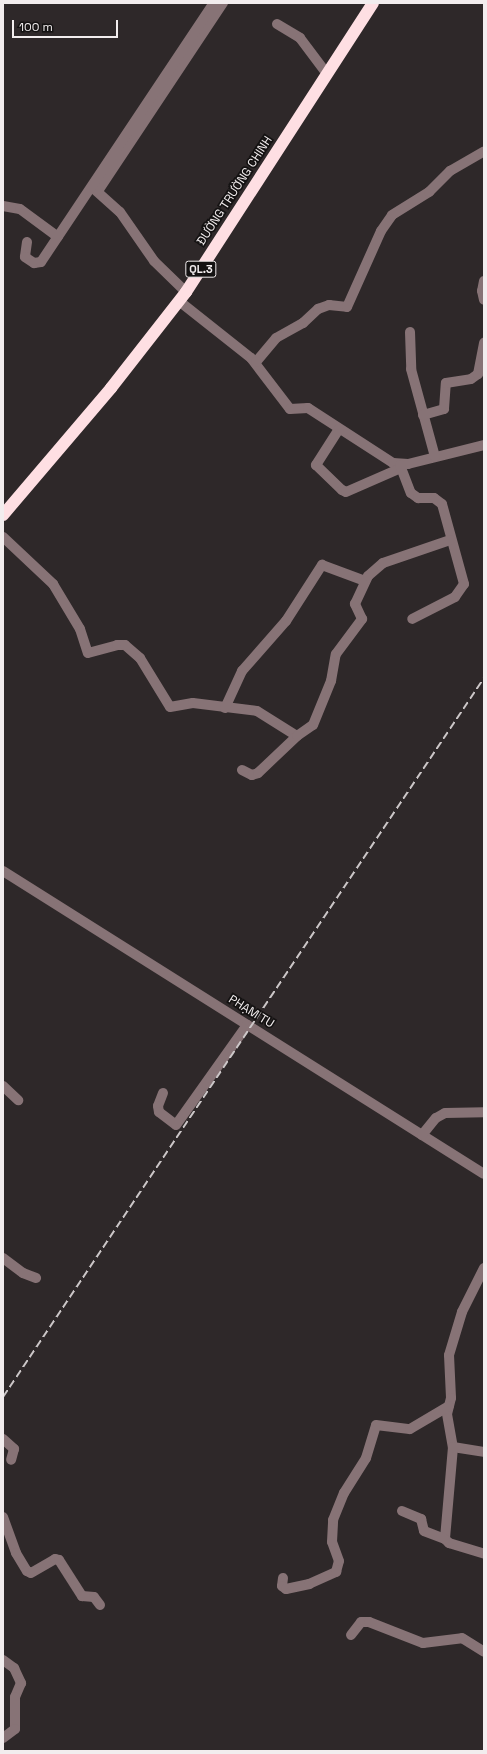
<!DOCTYPE html>
<meta charset="utf-8">
<style>
body{margin:0}
#map{position:relative;width:487px;height:1754px;overflow:hidden;background:#2e2829;font-family:"Space Grotesk",sans-serif}
div>[style]{position:absolute}
.minor>*{height:10px;margin:-5px;padding:0 5px;transform-origin:5px;border-radius:5px;background:#877376}
.highway>*{height:12px;margin:-6px;padding:0 6px;transform-origin:6px;border-radius:6px;background:#fedfe3}
.rail>*{height:2px;margin-top:-1px;transform-origin:0;background:repeating-linear-gradient(90deg,#ccc7c8 0 8px,transparent 0 12px)}
span{translate:-50% -50%;white-space:nowrap;text-align:center;line-height:1.15;-webkit-text-stroke:3.5px #141212;paint-order:stroke}
.shield-label span{padding:1px 3px;background:#141212;border:1px solid;border-radius:3px;-webkit-text-stroke-width:0}
.shield-label{font-size:11px;color:#f2edee;font-weight:700}
.street-label{font-size:12px;color:#f2edee}
.frame{position:absolute;inset:0;border:4px solid #f2edee;pointer-events:none}
.scale{position:absolute;left:12px;top:20px;width:106px;height:18px;box-sizing:border-box;border:2px solid #f2edee;border-top:0;padding-left:5px;font-size:12px;line-height:14px;white-space:nowrap;color:#f2edee;-webkit-text-stroke:3px #141212;paint-order:stroke}
</style>
<div id="map">
<div class="minor">
<div style="left:277px;top:24px;width:27px;rotate:31deg"></div>
<div style="left:300px;top:38px;width:45px;rotate:53.1deg"></div>
<div style="left:93px;top:188px;width:36px;rotate:42deg"></div>
<div style="left:120px;top:212px;width:60px;rotate:55.2deg"></div>
<div style="left:154px;top:261px;width:45px;rotate:44.1deg"></div>
<div style="left:98px;top:191px;width:226px;rotate:-56.4deg"></div>
<div style="left:3px;top:206px;width:17px;rotate:10deg"></div>
<div style="left:20px;top:209px;width:47px;rotate:36.4deg"></div>
<div style="left:27px;top:242px;width:15px;rotate:98deg"></div>
<div style="left:25px;top:257px;width:11px;rotate:34deg"></div>
<div style="left:34px;top:263px;width:7px;rotate:-8deg"></div>
<div style="left:41px;top:262px;width:311px;rotate:-56.3deg"></div>
<div style="left:484px;top:281px;width:10px;rotate:101deg"></div>
<div style="left:482px;top:291px;width:9px;rotate:77deg"></div>
<div style="left:179px;top:301px;width:92px;rotate:38.4deg"></div>
<div style="left:251px;top:358px;width:64px;rotate:52.6deg"></div>
<div style="left:290px;top:409px;width:18px;rotate:-3deg"></div>
<div style="left:308px;top:408px;width:101px;rotate:32.9deg"></div>
<div style="left:393px;top:463px;width:15px;rotate:4deg"></div>
<div style="left:408px;top:464px;width:78px;rotate:-14deg"></div>
<div style="left:410px;top:332px;width:37px;rotate:88deg"></div>
<div style="left:411px;top:369px;width:91px;rotate:74.7deg"></div>
<div style="left:256px;top:362px;width:31px;rotate:-50deg"></div>
<div style="left:276px;top:338px;width:31px;rotate:-29deg"></div>
<div style="left:303px;top:323px;width:21px;rotate:-43deg"></div>
<div style="left:318px;top:309px;width:12px;rotate:-20deg"></div>
<div style="left:329px;top:305px;width:18px;rotate:6deg"></div>
<div style="left:347px;top:307px;width:83px;rotate:-65.9deg"></div>
<div style="left:381px;top:231px;width:19px;rotate:-55deg"></div>
<div style="left:392px;top:215px;width:44px;rotate:-31.9deg"></div>
<div style="left:429px;top:192px;width:30px;rotate:-45deg"></div>
<div style="left:450px;top:171px;width:39px;rotate:-30deg"></div>
<div style="left:423px;top:415px;width:22px;rotate:-16deg"></div>
<div style="left:444px;top:409px;width:26px;rotate:-86deg"></div>
<div style="left:446px;top:383px;width:25px;rotate:-9deg"></div>
<div style="left:471px;top:379px;width:9px;rotate:-36deg"></div>
<div style="left:478px;top:374px;width:32px;rotate:-79deg"></div>
<div style="left:339px;top:429px;width:43px;rotate:122.6deg"></div>
<div style="left:316px;top:465px;width:36px;rotate:44deg"></div>
<div style="left:342px;top:490px;width:4px;rotate:27deg"></div>
<div style="left:346px;top:492px;width:60px;rotate:-23.6deg"></div>
<div style="left:400px;top:465px;width:30px;rotate:69deg"></div>
<div style="left:411px;top:493px;width:9px;rotate:36deg"></div>
<div style="left:418px;top:498px;width:16px"></div>
<div style="left:434px;top:498px;width:10px;rotate:37deg"></div>
<div style="left:442px;top:504px;width:83px;rotate:74.6deg"></div>
<div style="left:464px;top:584px;width:16px;rotate:125deg"></div>
<div style="left:455px;top:597px;width:48px;rotate:152.9deg"></div>
<div style="left:3px;top:537px;width:69px;rotate:43.2deg"></div>
<div style="left:53px;top:584px;width:52px;rotate:59deg"></div>
<div style="left:80px;top:629px;width:25px;rotate:72deg"></div>
<div style="left:88px;top:653px;width:30px;rotate:-15deg"></div>
<div style="left:117px;top:645px;width:8px"></div>
<div style="left:125px;top:645px;width:20px;rotate:41deg"></div>
<div style="left:140px;top:658px;width:57px;rotate:58.5deg"></div>
<div style="left:170px;top:707px;width:23px;rotate:-10deg"></div>
<div style="left:193px;top:703px;width:64px;rotate:7.1deg"></div>
<div style="left:257px;top:711px;width:47px;rotate:32deg"></div>
<div style="left:225px;top:708px;width:41px;rotate:-65.3deg"></div>
<div style="left:242px;top:671px;width:67px;rotate:-48.7deg"></div>
<div style="left:286px;top:621px;width:67px;rotate:-57.3deg"></div>
<div style="left:322px;top:565px;width:46px;rotate:20.4deg"></div>
<div style="left:242px;top:770px;width:11px;rotate:27deg"></div>
<div style="left:252px;top:775px;width:6px;rotate:-18deg"></div>
<div style="left:258px;top:773px;width:54px;rotate:-43.5deg"></div>
<div style="left:297px;top:736px;width:19px;rotate:-35deg"></div>
<div style="left:313px;top:725px;width:48px;rotate:-67.8deg"></div>
<div style="left:331px;top:681px;width:27px;rotate:-80deg"></div>
<div style="left:336px;top:654px;width:44px;rotate:-53.4deg"></div>
<div style="left:362px;top:619px;width:17px;rotate:-115deg"></div>
<div style="left:355px;top:604px;width:31px;rotate:-65deg"></div>
<div style="left:368px;top:576px;width:20px;rotate:-41deg"></div>
<div style="left:383px;top:563px;width:71px;rotate:-18.9deg"></div>
<div style="left:3px;top:871px;width:568px;rotate:32.21deg"></div>
<div style="left:3px;top:1086px;width:21px;rotate:43deg"></div>
<div style="left:163px;top:1093px;width:14px;rotate:111deg"></div>
<div style="left:158px;top:1106px;width:6px;rotate:81deg"></div>
<div style="left:159px;top:1112px;width:21px;rotate:37deg"></div>
<div style="left:176px;top:1125px;width:123px;rotate:-54.6deg"></div>
<div style="left:422px;top:1135px;width:22px;rotate:-51deg"></div>
<div style="left:436px;top:1118px;width:10px;rotate:-29deg"></div>
<div style="left:445px;top:1113px;width:39px;rotate:-1deg"></div>
<div style="left:3px;top:1258px;width:25px;rotate:37deg"></div>
<div style="left:23px;top:1273px;width:14px;rotate:21deg"></div>
<div style="left:484px;top:1268px;width:49px;rotate:116.6deg"></div>
<div style="left:462px;top:1312px;width:45px;rotate:106.8deg"></div>
<div style="left:449px;top:1355px;width:43px;rotate:87.3deg"></div>
<div style="left:451px;top:1398px;width:16px;rotate:104deg"></div>
<div style="left:447px;top:1414px;width:34px;rotate:80deg"></div>
<div style="left:453px;top:1447px;width:92px;rotate:95deg"></div>
<div style="left:445px;top:1539px;width:6px;rotate:45deg"></div>
<div style="left:449px;top:1543px;width:37px;rotate:17deg"></div>
<div style="left:3px;top:1439px;width:15px;rotate:42deg"></div>
<div style="left:14px;top:1449px;width:11px;rotate:105deg"></div>
<div style="left:453px;top:1447px;width:31px;rotate:9deg"></div>
<div style="left:402px;top:1511px;width:21px;rotate:23deg"></div>
<div style="left:421px;top:1519px;width:12px;rotate:76deg"></div>
<div style="left:424px;top:1531px;width:22px;rotate:21deg"></div>
<div style="left:3px;top:1517px;width:38px;rotate:70deg"></div>
<div style="left:16px;top:1553px;width:21px;rotate:59deg"></div>
<div style="left:27px;top:1571px;width:4px;rotate:27deg"></div>
<div style="left:31px;top:1573px;width:28px;rotate:-30deg"></div>
<div style="left:55px;top:1559px;width:4px;rotate:14deg"></div>
<div style="left:59px;top:1560px;width:43px;rotate:57.4deg"></div>
<div style="left:82px;top:1596px;width:12px;rotate:5deg"></div>
<div style="left:94px;top:1597px;width:10px;rotate:53deg"></div>
<div style="left:283px;top:1578px;width:8px;rotate:97deg"></div>
<div style="left:282px;top:1586px;width:5px;rotate:37deg"></div>
<div style="left:286px;top:1589px;width:24px;rotate:-12deg"></div>
<div style="left:309px;top:1584px;width:30px;rotate:-24deg"></div>
<div style="left:336px;top:1572px;width:11px;rotate:-75deg"></div>
<div style="left:339px;top:1561px;width:20px;rotate:-110deg"></div>
<div style="left:332px;top:1542px;width:22px;rotate:-87deg"></div>
<div style="left:333px;top:1520px;width:29px;rotate:-68deg"></div>
<div style="left:344px;top:1493px;width:41px;rotate:-57.8deg"></div>
<div style="left:366px;top:1458px;width:34px;rotate:-73deg"></div>
<div style="left:376px;top:1425px;width:34px;rotate:7deg"></div>
<div style="left:410px;top:1429px;width:45px;rotate:-30.5deg"></div>
<div style="left:351px;top:1635px;width:16px;rotate:-52deg"></div>
<div style="left:361px;top:1622px;width:8px"></div>
<div style="left:369px;top:1622px;width:58px;rotate:21.3deg"></div>
<div style="left:423px;top:1643px;width:39px;rotate:-7deg"></div>
<div style="left:462px;top:1638px;width:26px;rotate:32deg"></div>
<div style="left:3px;top:1660px;width:14px;rotate:36deg"></div>
<div style="left:14px;top:1668px;width:17px;rotate:65deg"></div>
<div style="left:21px;top:1683px;width:15px;rotate:113deg"></div>
<div style="left:15px;top:1697px;width:32px;rotate:90deg"></div>
<div style="left:15px;top:1729px;width:15px;rotate:143deg"></div>
</div>
<div class="highway">
<div style="left:3px;top:515px;width:167px;rotate:-49.6deg"></div>
<div style="left:111px;top:388px;width:122px;rotate:-52deg"></div>
<div style="left:186px;top:292px;width:344px;rotate:-57.1deg"></div>
</div>
<div class="rail">
<div style="left:3px;top:1397px;width:865px;rotate:-56.22deg"></div>
</div>
<div class="shield-label">
<span style="left:201px;top:269px">QL.3</span>
</div>
<div class="street-label">
<span style="left:235px;top:191px;rotate:-57deg">ĐƯỜNG TRƯỜNG CHINH</span>
<span style="left:251px;top:1012px;rotate:32deg">PHẠM TU</span>
</div>
<div class="frame"></div>
<div class="scale">100 m</div>
</div>
